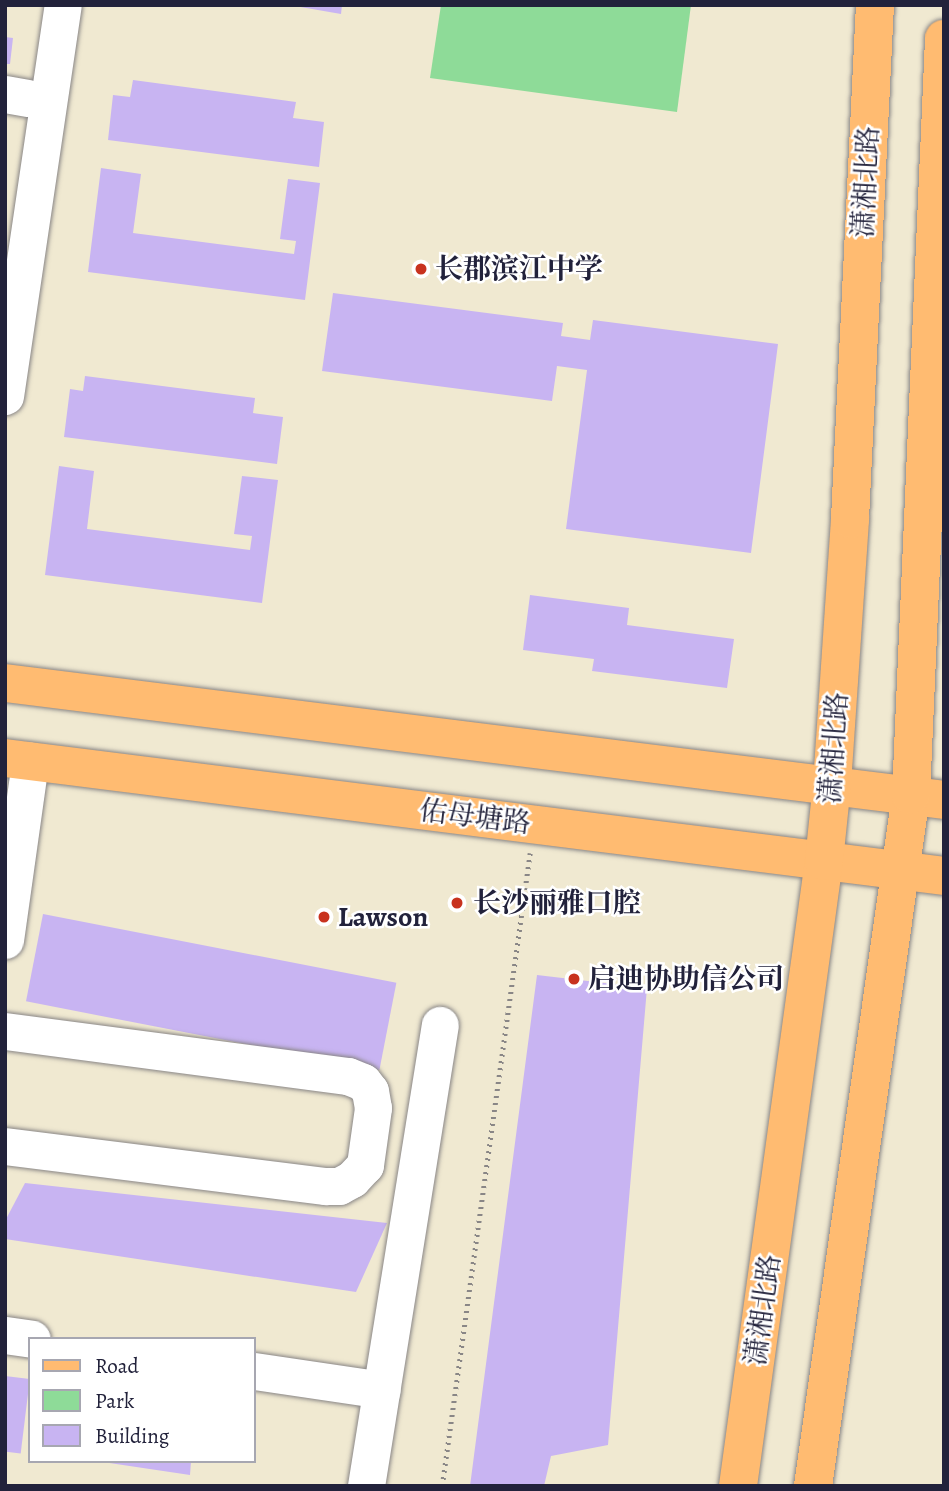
<!DOCTYPE html>
<meta charset="utf-8">
<style>
body{margin:0}
#map{position:relative;width:949px;height:1491px;overflow:hidden;background:#f0e9d1;font-family:Alegreya,"Noto Serif SC",serif}
div>[style]{position:absolute}
.green>*{inset:0;background:#8edb98}
.building>*{inset:0;background:#c8b4f2;transform-origin:0 0}
.path>*{height:4.5px;margin-top:-2.25px;transform-origin:0;background:repeating-linear-gradient(90deg,#898686 0 2px,transparent 0 7px)}
.roads{filter:drop-shadow(0 0 2px #898686) drop-shadow(0 0 2px #898686)}
.minor>*{height:37px;margin:-18.5px;padding:0 18.5px;transform-origin:18.5px;border-radius:18.5px;background:#fff}
.major>*{height:38px;margin:-19px;padding:0 19px;transform-origin:19px;border-radius:19px;background:#ffbb71}
.dots>*{width:19px;height:19px;translate:-50% -50%;box-sizing:border-box;border:4px solid #fff;border-radius:50%}
span{translate:-50% -50%;white-space:nowrap;text-align:center;line-height:1.15;-webkit-text-stroke:5px #fff;paint-order:stroke}
.street-label{font-size:28px;color:#22223b}
.poi-label{font-size:28px;color:#22223b;font-weight:700}
.left{translate:0 -50%;text-align:left}
.frame{position:absolute;inset:0;border:7px solid #22223b;pointer-events:none}
.legend{position:absolute;left:28px;top:1337px;width:228px;height:126px;box-sizing:border-box;background:#fff;border:2px solid #a7a7b1;margin:0;padding:9px 12px;list-style:none;font-size:21px;color:#22223b}
.legend li{display:flex;align-items:center;gap:14px;height:35px}
.legend b{width:35px;border:2px solid #a7a7b1}
</style>
<div id="map">
<div class="green">
<div style="clip-path:polygon(441px 5px,691px 5px,677px 112px,430px 78px)"></div>
</div>
<div class="building">
<div style="clip-path:polygon(289px 5px,342px 5px,341px 14px)"></div>
<div style="clip-path:polygon(5px 37px,13px 38px,10px 64px,5px 64px)"></div>
<div style="clip-path:polygon(133px 80px,296px 102px,293px 118px,324px 122px,319px 167px,108px 140px,113px 95px,130px 97px)"></div>
<div style="clip-path:polygon(101px 168px,141px 174px,133px 233px,294px 254px,296px 241px,280px 239px,288px 179px,320px 183px,305px 300px,88px 272px)"></div>
<div style="clip-path:polygon(333px 293px,563px 323px,561px 336px,590px 340px,593px 320px,778px 344px,751px 553px,566px 529px,587px 370px,557px 366px,552px 401px,322px 371px)"></div>
<div style="clip-path:polygon(85px 376px,255px 398px,253px 413px,283px 417px,277px 464px,64px 437px,70px 389px,83px 391px)"></div>
<div style="clip-path:polygon(59px 466px,94px 471px,87px 529px,250px 550px,252px 536px,234px 534px,242px 476px,278px 480px,262px 603px,45px 575px)"></div>
<div style="clip-path:polygon(530px 595px,629px 608px,627px 625px,734px 639px,727px 688px,592px 671px,594px 659px,523px 650px)"></div>
<div style="left:43px;top:914px;width:360px;height:89px;rotate:11deg"></div>
<div style="clip-path:polygon(537px 975px,647px 988px,608px 1445px,551px 1456px,544px 1486px,470px 1486px)"></div>
<div style="clip-path:polygon(25px 1183px,387px 1223px,356px 1292px,5px 1239px,5px 1221px)"></div>
<div style="left:5px;top:1376px;width:25px;height:75px;rotate:7deg"></div>
<div style="clip-path:polygon(96px 1461px,191px 1461px,190px 1475px)"></div>
</div>
<div class="path">
<div style="left:442px;top:1486px;width:639px;rotate:-82.09deg"></div>
</div>
<div class="roads">
<div class="minor">
<div style="left:5px;top:94px;width:23px;rotate:10deg"></div>
<div style="left:5px;top:396px;width:395px;rotate:-81.6deg"></div>
<div style="left:5px;top:940px;width:181px;rotate:-82deg"></div>
<div style="left:5px;top:1031px;width:346px;rotate:7.5deg"></div>
<div style="left:348px;top:1076px;width:16px;rotate:22deg"></div>
<div style="left:363px;top:1082px;width:11px;rotate:52deg"></div>
<div style="left:370px;top:1091px;width:17px;rotate:80deg"></div>
<div style="left:373px;top:1108px;width:58px;rotate:98deg"></div>
<div style="left:365px;top:1165px;width:19px;rotate:133deg"></div>
<div style="left:352px;top:1179px;width:15px;rotate:152deg"></div>
<div style="left:339px;top:1186px;width:14px;rotate:180deg"></div>
<div style="left:325px;top:1186px;width:322px;rotate:-172.9deg"></div>
<div style="left:5px;top:1335px;width:27px;rotate:8deg"></div>
<div style="left:254px;top:1371px;width:129px;rotate:8.4deg"></div>
<div style="left:366px;top:1486px;width:467px;rotate:-80.9deg"></div>
</div>
<div class="major">
<div style="left:5px;top:683px;width:946px;rotate:7.1deg"></div>
<div style="left:5px;top:758px;width:946px;rotate:7.16deg"></div>
<div style="left:738px;top:1486px;width:631px;rotate:-82.17deg"></div>
<div style="left:824px;top:861px;width:77px;rotate:-84.1deg"></div>
<div style="left:832px;top:784px;width:266px;rotate:-86.1deg"></div>
<div style="left:850px;top:519px;width:515px;rotate:-87.22deg"></div>
<div style="left:813px;top:1486px;width:698px;rotate:-81.93deg"></div>
<div style="left:911px;top:795px;width:757px;rotate:-87.5deg"></div>
</div>
</div>
<div class="dots">
<div style="left:421px;top:269px;background:#c8321e"></div>
<div style="left:457px;top:903px;background:#c8321e"></div>
<div style="left:324px;top:917px;background:#c8321e"></div>
<div style="left:574px;top:979px;background:#c8321e"></div>
</div>
<div class="street-label">
<span style="left:866px;top:182px;rotate:-87deg">潇湘北路</span>
<span style="left:834px;top:748px;rotate:-86deg">潇湘北路</span>
<span style="left:475px;top:817px;rotate:7deg">佑母塘路</span>
<span style="left:763px;top:1310px;rotate:-82deg">潇湘北路</span>
</div>
<div class="poi-label">
<span class="left" style="left:435px;top:269px">长郡滨江中学</span>
<span class="left" style="left:473px;top:903px">长沙丽雅口腔</span>
<span class="left" style="left:338px;top:917px">Lawson</span>
<span class="left" style="left:588px;top:979px">启迪协助信公司</span>
</div>
<div class="frame"></div>
<ul class="legend">
<li><b style="height:9px;background:#ffbb71"></b>Road</li>
<li><b style="height:19px;background:#8edb98"></b>Park</li>
<li><b style="height:19px;background:#c8b4f2"></b>Building</li>
</ul>
</div>
